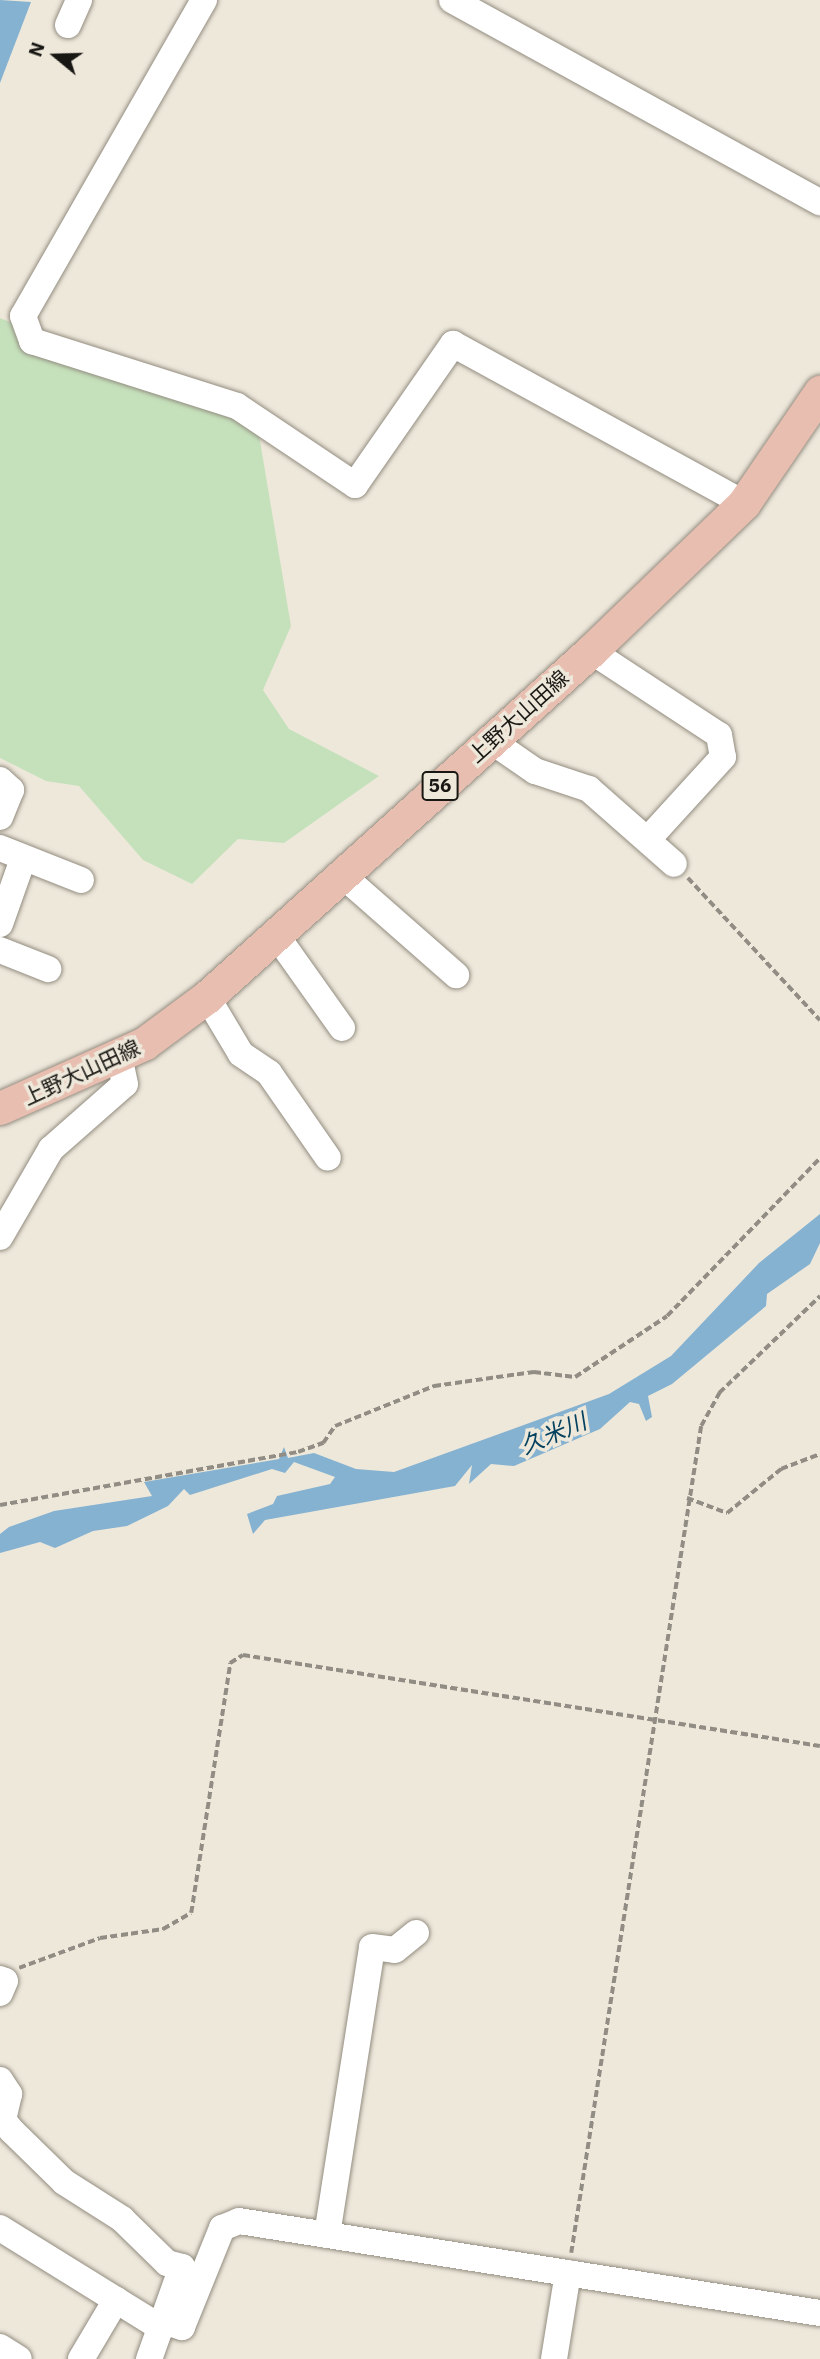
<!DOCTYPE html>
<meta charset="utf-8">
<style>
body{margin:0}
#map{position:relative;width:820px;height:2359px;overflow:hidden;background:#eee8db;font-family:"IBM Plex Sans","Noto Sans JP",sans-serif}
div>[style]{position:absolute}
.green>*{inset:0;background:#c5e1bb}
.water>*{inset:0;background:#85b2d1}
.path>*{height:3.5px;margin-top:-1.75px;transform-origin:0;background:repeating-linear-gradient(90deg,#918d84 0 7px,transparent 0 10.5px)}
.roads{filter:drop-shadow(0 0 2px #938d81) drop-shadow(0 0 2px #938d81)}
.minor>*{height:26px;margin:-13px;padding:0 13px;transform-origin:13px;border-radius:13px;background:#fff}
.major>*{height:33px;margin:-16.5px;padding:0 16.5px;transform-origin:16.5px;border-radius:16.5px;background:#e8beb0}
span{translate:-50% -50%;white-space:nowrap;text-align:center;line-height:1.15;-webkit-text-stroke:7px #eee8db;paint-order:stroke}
.shield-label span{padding:2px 5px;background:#eee8db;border:2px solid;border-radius:5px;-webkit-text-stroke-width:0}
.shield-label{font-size:19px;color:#191713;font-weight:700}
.street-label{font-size:21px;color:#191713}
.water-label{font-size:23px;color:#064260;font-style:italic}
.north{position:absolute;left:21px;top:21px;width:70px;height:70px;-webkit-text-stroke:5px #eee8db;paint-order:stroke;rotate:289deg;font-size:19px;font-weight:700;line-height:28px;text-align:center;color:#191713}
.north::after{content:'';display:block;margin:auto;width:24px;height:32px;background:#191713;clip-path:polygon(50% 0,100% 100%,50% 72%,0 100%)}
</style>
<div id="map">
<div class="green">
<div style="clip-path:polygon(0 318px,257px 423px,291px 626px,263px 690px,289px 729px,379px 776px,284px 843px,238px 839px,192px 884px,143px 860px,79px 786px,46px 781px,0 758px)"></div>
</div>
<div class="water">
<div style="clip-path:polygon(0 0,31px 2px,0 83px)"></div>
<div style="clip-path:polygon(820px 1214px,820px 1243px,810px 1264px,767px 1294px,766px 1306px,672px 1384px,648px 1396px,652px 1417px,646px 1421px,639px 1404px,630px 1402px,600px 1429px,514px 1466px,491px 1464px,469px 1484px,472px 1465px,455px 1486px,265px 1520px,253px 1534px,247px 1514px,273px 1504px,277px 1496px,330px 1484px,335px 1477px,294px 1462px,285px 1473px,272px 1469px,190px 1495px,184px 1489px,168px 1506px,127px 1526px,93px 1531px,55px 1548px,40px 1542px,0 1553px,0 1534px,9px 1527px,54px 1511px,152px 1496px,144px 1482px,279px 1459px,284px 1447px,288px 1458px,314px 1453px,356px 1469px,394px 1472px,609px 1394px,671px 1356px,759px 1263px)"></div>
</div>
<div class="path">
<div style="left:688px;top:878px;width:194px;rotate:47.1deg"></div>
<div style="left:687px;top:1498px;width:43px;rotate:20.6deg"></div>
<div style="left:727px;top:1513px;width:70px;rotate:-39.2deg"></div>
<div style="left:781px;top:1469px;width:42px;rotate:-21deg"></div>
<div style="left:0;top:1505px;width:303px;rotate:-10.1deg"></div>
<div style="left:298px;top:1452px;width:27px;rotate:-20deg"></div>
<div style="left:323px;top:1443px;width:21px;rotate:-55deg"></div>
<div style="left:335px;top:1426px;width:107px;rotate:-22deg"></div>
<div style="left:434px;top:1386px;width:101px;rotate:-8deg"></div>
<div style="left:534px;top:1372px;width:41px;rotate:7deg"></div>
<div style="left:575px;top:1377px;width:110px;rotate:-33.5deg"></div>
<div style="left:667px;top:1316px;width:220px;rotate:-45.9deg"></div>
<div style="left:19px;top:1968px;width:86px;rotate:-20.3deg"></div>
<div style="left:100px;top:1938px;width:64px;rotate:-8.1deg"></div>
<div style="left:163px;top:1929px;width:32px;rotate:-30deg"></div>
<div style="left:191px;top:1913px;width:253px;rotate:-81.1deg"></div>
<div style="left:230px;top:1663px;width:15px;rotate:-32deg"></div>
<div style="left:243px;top:1655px;width:584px;rotate:8.96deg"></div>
<div style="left:571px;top:2253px;width:837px;rotate:-81.07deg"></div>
<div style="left:701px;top:1426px;width:38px;rotate:-61deg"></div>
<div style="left:719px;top:1393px;width:140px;rotate:-43.8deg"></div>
</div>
<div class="roads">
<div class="minor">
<div style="left:204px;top:0;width:364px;rotate:119.8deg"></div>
<div style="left:23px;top:316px;width:27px;rotate:70deg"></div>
<div style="left:32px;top:341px;width:215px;rotate:17.6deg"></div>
<div style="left:237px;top:406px;width:142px;rotate:33.8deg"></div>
<div style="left:355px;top:485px;width:172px;rotate:-55.2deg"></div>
<div style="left:453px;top:344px;width:332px;rotate:28.7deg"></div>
<div style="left:452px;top:0;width:420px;rotate:28.8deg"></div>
<div style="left:68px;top:25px;width:27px;rotate:-66deg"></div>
<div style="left:591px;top:651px;width:153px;rotate:33.3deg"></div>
<div style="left:719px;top:735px;width:22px;rotate:80deg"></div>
<div style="left:723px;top:757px;width:110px;rotate:132.4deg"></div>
<div style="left:490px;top:740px;width:55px;rotate:34.6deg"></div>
<div style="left:535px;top:771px;width:57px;rotate:18.4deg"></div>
<div style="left:589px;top:789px;width:113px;rotate:41.4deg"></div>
<div style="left:0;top:780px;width:15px;rotate:42deg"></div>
<div style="left:11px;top:790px;width:29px;rotate:112deg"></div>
<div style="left:0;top:848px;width:87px;rotate:21.6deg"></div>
<div style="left:342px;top:875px;width:152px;rotate:41.3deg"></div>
<div style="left:0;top:924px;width:69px;rotate:-70.5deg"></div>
<div style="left:276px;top:935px;width:114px;rotate:54.6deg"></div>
<div style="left:0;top:950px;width:52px;rotate:21.6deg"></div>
<div style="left:207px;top:997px;width:66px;rotate:59.2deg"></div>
<div style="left:241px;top:1054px;width:34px;rotate:34deg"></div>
<div style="left:269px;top:1073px;width:103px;rotate:55.2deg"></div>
<div style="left:0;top:1237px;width:102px;rotate:-59.9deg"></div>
<div style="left:51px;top:1149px;width:98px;rotate:-41.3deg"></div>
<div style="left:125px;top:1084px;width:29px;rotate:-102deg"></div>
<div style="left:0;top:1979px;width:5px;rotate:22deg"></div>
<div style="left:5px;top:1981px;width:13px;rotate:113deg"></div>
<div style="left:0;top:2080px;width:17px;rotate:57deg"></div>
<div style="left:9px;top:2094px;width:27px;rotate:103deg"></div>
<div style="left:3px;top:2120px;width:14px;rotate:51deg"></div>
<div style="left:12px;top:2131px;width:73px;rotate:44.4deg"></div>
<div style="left:64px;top:2182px;width:69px;rotate:32.5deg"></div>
<div style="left:122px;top:2219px;width:63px;rotate:44.4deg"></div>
<div style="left:167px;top:2263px;width:16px;rotate:15deg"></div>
<div style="left:182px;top:2267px;width:98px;rotate:109.7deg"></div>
<div style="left:0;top:2228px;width:190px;rotate:31.8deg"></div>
<div style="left:327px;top:2235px;width:291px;rotate:-81.1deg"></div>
<div style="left:372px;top:1947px;width:23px;rotate:7deg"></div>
<div style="left:395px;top:1950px;width:27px;rotate:-39deg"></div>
<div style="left:163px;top:2321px;width:20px;rotate:18deg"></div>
<div style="left:182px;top:2327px;width:107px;rotate:-68deg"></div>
<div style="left:222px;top:2228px;width:18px;rotate:-22deg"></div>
<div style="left:239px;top:2221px;width:588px;rotate:9deg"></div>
<div style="left:0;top:2347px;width:22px;rotate:32deg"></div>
<div style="left:81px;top:2359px;width:69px;rotate:-59.3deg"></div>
<div style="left:554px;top:2359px;width:87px;rotate:-80.8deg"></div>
</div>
<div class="major">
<div style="left:0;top:1108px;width:159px;rotate:-24.1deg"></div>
<div style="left:145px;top:1043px;width:77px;rotate:-36.6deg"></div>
<div style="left:207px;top:997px;width:517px;rotate:-42.02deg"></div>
<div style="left:591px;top:651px;width:213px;rotate:-44deg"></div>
<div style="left:744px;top:503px;width:135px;rotate:-55.6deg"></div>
</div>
</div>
<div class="shield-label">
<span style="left:440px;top:786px">56</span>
</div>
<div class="street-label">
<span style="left:518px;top:716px;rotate:-42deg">上野大山田線</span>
<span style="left:81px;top:1072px;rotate:-25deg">上野大山田線</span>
</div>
<div class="water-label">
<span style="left:553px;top:1433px;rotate:-23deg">久米川</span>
</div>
<div class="north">N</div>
</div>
